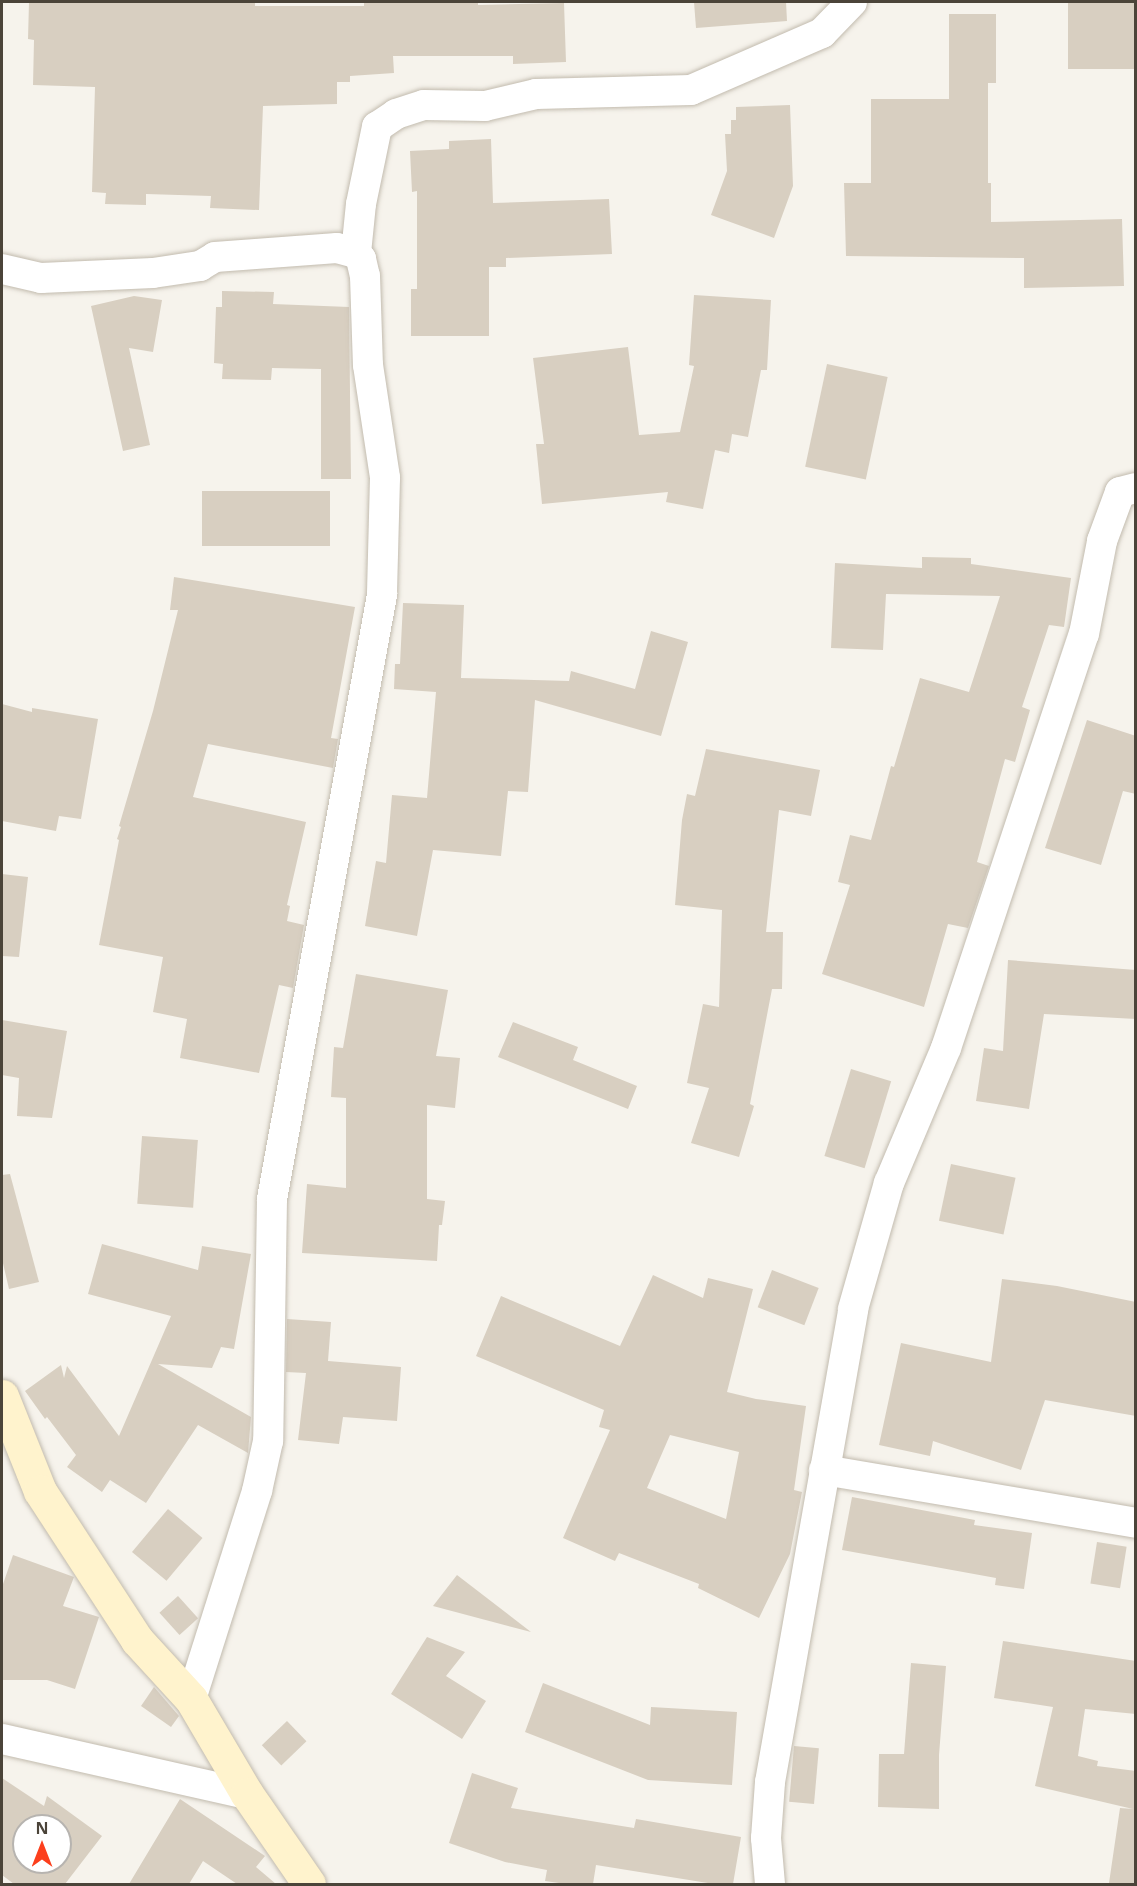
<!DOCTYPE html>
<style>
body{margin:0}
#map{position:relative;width:1137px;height:1886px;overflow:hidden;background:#f6f3ec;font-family:"Noto Sans",sans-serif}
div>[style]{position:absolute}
.building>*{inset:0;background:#d8cfc1;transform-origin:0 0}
.roads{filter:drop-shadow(0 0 2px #c2bbae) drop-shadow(0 0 2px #c2bbae)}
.street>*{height:30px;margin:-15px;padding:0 15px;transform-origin:15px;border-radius:15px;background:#fff}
.secondary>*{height:33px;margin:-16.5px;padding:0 16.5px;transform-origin:16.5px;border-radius:16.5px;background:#fff3cd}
span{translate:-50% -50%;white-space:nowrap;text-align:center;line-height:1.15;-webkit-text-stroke:6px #fff;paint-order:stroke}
.frame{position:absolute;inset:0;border:3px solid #4b4439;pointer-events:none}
.north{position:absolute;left:12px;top:1814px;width:60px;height:60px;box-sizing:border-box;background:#fff;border:2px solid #b7b4b0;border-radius:50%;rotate:0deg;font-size:16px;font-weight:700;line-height:24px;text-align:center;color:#4b4439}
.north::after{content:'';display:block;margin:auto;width:21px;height:27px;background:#fc3f1d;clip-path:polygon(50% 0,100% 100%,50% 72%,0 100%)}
</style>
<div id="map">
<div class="building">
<div style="clip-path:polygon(29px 2px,255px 2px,255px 6px,364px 6px,364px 2px,478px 2px,478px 5px,564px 3px,566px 62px,513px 64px,513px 56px,393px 56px,394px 73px,350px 76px,350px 82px,337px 82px,337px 104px,263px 106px,259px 210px,210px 208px,211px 196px,146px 194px,146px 205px,105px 204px,106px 193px,92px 192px,95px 87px,33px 85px,34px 40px,28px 39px)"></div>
<div style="clip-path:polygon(694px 2px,786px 2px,787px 21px,696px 28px)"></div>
<div style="left:1068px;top:2px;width:68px;height:67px"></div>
<div style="clip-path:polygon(949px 14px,996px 14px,996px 83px,988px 83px,988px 183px,991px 183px,991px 222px,1122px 219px,1124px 286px,1024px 288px,1024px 258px,846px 256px,844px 183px,871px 183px,871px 99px,949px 99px)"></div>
<div style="clip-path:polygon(790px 105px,793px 186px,774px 238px,711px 215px,727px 171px,725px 134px,731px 134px,731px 120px,736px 120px,736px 107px)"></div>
<div style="clip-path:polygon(491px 139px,493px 203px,609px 199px,612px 254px,506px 258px,506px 267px,489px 267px,489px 336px,411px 336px,411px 289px,417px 289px,417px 191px,412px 192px,410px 151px,449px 149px,449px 141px)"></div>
<div style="clip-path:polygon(222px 291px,274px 292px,273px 304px,349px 307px,351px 479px,321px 479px,321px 369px,272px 368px,271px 380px,222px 379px,223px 364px,214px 363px,216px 307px,222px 307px)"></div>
<div style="clip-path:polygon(694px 295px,771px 300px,767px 370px,761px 370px,748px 437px,732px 434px,729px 453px,715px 450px,703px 509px,666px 502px,668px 492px,542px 504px,536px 444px,544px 444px,533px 358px,628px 347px,639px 435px,680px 432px,694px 366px,689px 365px)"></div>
<div style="clip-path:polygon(134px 296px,162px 300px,153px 352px,129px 348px,150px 445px,123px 451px,91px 306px)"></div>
<div style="left:827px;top:364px;width:62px;height:105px;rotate:12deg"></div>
<div style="left:330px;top:491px;width:55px;height:128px;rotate:90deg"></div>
<div style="clip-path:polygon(922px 557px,971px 558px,971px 564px,1071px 578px,1064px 627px,1049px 625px,1022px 707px,1030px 710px,1015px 762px,1005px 759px,977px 862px,989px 866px,968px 928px,948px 924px,924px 1007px,822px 974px,850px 885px,838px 882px,850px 835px,871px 840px,891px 766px,894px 767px,920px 678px,969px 692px,1000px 596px,886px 594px,883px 650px,831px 648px,835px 563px,922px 568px)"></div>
<div style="clip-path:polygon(174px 577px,355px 607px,331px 738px,338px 739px,333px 768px,208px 744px,193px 797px,306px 822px,287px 905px,290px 906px,287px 921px,304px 925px,293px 988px,279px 985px,259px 1073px,180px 1058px,187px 1019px,153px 1012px,163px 957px,99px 945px,119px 840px,117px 839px,121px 827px,119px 826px,153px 711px,178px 610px,170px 610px)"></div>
<div style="clip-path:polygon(403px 603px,464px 605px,461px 678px,569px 681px,571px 671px,635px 689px,651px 631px,688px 642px,661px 736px,535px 700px,528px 792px,508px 791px,501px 856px,433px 850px,417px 936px,365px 926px,376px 861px,386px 863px,392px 795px,427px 798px,436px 692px,394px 689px,395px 664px,400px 664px)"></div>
<div style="clip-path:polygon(2px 704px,32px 712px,32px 708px,98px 719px,81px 819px,59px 816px,56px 831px,2px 821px)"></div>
<div style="clip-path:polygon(1087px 720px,1136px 736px,1136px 794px,1123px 791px,1101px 865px,1045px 848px)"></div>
<div style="clip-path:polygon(706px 749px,820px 770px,811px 816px,779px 810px,766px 932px,783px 932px,782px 989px,772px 989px,750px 1104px,754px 1106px,739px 1157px,691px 1143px,709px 1088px,687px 1083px,703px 1004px,719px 1007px,722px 910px,675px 905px,682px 820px,687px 794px,695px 796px)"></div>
<div style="clip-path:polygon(2px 874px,28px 877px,19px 957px,2px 956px)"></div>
<div style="clip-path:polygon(1008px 960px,1136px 970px,1136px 1019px,1044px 1014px,1029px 1109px,976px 1101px,984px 1048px,1003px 1051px)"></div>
<div style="clip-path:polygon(356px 974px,448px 990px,436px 1056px,460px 1058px,455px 1108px,427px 1105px,427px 1199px,445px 1201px,442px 1225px,439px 1225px,437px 1261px,302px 1253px,307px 1184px,346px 1188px,346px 1098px,331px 1097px,334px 1047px,343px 1048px)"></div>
<div style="clip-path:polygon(2px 1020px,67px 1031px,52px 1118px,17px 1116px,19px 1078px,2px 1075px)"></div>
<div style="clip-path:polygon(513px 1022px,578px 1047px,573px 1060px,637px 1086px,628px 1109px,498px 1057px)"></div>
<div style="left:851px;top:1069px;width:42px;height:91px;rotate:17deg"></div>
<div style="left:142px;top:1136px;width:56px;height:68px;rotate:4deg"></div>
<div style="left:951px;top:1164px;width:66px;height:58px;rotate:12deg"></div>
<div style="clip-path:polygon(10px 1174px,39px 1282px,9px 1289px,2px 1259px,2px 1175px)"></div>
<div style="clip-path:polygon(102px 1244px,198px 1270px,202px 1246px,251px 1254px,234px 1349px,221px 1347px,212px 1368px,158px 1364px,251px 1417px,248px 1453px,198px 1425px,146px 1503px,110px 1480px,102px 1492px,67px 1467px,76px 1455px,47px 1417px,45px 1419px,25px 1391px,61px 1365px,64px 1378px,67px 1366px,119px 1436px,171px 1316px,88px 1294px)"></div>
<div style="left:772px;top:1270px;width:50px;height:40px;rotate:21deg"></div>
<div style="clip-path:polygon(evenodd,653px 1275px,703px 1298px,708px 1278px,753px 1289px,727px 1392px,756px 1399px,806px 1406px,794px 1490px,802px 1492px,790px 1554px,759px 1618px,698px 1588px,699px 1584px,619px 1553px,615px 1561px,563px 1538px,610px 1430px,599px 1427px,604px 1410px,476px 1356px,501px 1296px,620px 1346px,653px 1275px,670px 1435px,739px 1452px,726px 1519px,647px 1488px,670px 1435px)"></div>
<div style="clip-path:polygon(1002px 1279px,1057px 1286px,1136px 1302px,1136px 1416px,1045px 1400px,1021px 1470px,933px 1441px,930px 1456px,879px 1445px,901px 1343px,991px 1362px)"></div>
<div style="clip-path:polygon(287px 1319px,331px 1322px,328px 1361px,401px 1367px,397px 1421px,343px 1417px,339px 1444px,298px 1440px,306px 1373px,286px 1372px)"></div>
<div style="clip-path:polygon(852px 1497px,975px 1520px,974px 1525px,1032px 1533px,1024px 1589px,995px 1585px,996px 1578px,842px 1550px)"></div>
<div style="left:168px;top:1509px;width:45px;height:56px;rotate:40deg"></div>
<div style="left:1097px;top:1542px;width:30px;height:42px;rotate:9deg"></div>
<div style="clip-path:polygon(13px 1555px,74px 1577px,63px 1606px,99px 1617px,75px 1689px,47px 1680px,2px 1680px,2px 1587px)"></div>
<div style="clip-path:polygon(457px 1575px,531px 1632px,433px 1606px)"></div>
<div style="left:178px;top:1596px;width:30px;height:25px;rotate:48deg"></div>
<div style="clip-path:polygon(427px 1637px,465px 1652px,446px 1676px,486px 1701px,462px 1739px,391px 1694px)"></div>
<div style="clip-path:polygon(1003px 1641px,1136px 1661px,1136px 1714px,1085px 1709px,1078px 1756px,1098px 1761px,1097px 1766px,1136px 1771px,1136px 1884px,1109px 1883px,1120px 1808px,1133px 1809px,1035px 1786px,1053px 1707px,994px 1698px)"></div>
<div style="clip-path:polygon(911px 1663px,946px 1666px,939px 1755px,939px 1809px,878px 1807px,879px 1754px,904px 1754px)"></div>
<div style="clip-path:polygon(543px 1683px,650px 1725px,651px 1707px,737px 1712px,732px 1785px,648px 1780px,525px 1732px)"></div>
<div style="clip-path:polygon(154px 1687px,179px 1716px,171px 1727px,141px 1706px)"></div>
<div style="left:287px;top:1721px;width:28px;height:35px;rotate:46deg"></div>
<div style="left:794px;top:1746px;width:25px;height:56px;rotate:5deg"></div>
<div style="clip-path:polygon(472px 1773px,518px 1788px,511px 1808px,634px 1828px,636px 1819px,741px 1837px,733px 1884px,714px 1884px,596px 1865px,593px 1884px,566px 1884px,545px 1881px,547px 1870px,505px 1862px,449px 1843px)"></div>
<div style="clip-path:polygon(evenodd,2px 1778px,44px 1806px,47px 1796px,102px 1836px,65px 1884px,14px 1884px,2px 1875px,2px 1778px,24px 1826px,60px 1826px,60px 1862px,24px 1862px,24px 1826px)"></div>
<div style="clip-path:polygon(180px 1799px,265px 1856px,256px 1867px,276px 1884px,237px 1884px,203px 1861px,189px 1884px,129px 1884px)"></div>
</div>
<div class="roads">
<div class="street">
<div style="left:356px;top:253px;width:49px;rotate:-84.2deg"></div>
<div style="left:361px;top:204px;width:79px;rotate:-78.3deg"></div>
<div style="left:377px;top:127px;width:23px;rotate:-34deg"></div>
<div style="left:396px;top:114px;width:29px;rotate:-18deg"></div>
<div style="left:424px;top:105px;width:61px;rotate:0.9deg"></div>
<div style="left:485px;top:106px;width:52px;rotate:-13.2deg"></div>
<div style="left:536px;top:94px;width:155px;rotate:-1.5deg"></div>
<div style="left:691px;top:90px;width:143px;rotate:-23.5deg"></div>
<div style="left:822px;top:33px;width:43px;rotate:-45.9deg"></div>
<div style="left:2px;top:269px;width:40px;rotate:13deg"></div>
<div style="left:41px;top:278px;width:112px;rotate:-2.6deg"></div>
<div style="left:153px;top:273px;width:48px;rotate:-8.5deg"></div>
<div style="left:200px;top:266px;width:17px;rotate:-31deg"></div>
<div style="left:215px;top:257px;width:122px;rotate:-4.2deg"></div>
<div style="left:337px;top:248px;width:20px;rotate:15deg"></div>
<div style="left:356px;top:253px;width:8px;rotate:50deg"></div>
<div style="left:361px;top:259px;width:17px;rotate:77deg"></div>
<div style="left:365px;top:276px;width:89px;rotate:88.1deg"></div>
<div style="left:368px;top:365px;width:114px;rotate:81.4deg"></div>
<div style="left:385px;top:478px;width:117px;rotate:91.5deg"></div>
<div style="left:382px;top:595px;width:614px;rotate:100.32deg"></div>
<div style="left:272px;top:1199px;width:242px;rotate:90.9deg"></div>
<div style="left:268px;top:1441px;width:51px;rotate:102.4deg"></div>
<div style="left:257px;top:1491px;width:218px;rotate:107.6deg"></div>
<div style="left:824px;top:1470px;width:316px;rotate:9.6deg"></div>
<div style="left:2px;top:1739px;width:251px;rotate:12.7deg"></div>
<div style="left:770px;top:1884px;width:46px;rotate:-95deg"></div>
<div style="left:766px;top:1838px;width:56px;rotate:-85.9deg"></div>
<div style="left:770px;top:1782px;width:480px;rotate:-80deg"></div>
<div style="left:853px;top:1309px;width:131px;rotate:-74.1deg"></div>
<div style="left:889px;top:1183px;width:147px;rotate:-67.1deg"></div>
<div style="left:946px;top:1048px;width:436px;rotate:-71.6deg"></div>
<div style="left:1084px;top:634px;width:95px;rotate:-79deg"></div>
<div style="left:1102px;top:541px;width:52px;rotate:-69.8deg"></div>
<div style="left:1120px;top:492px;width:16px;rotate:-14deg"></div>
</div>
<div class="secondary">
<div style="left:2px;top:1396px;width:102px;rotate:68.2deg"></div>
<div style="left:40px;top:1491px;width:178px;rotate:56.9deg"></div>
<div style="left:137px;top:1640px;width:80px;rotate:47.5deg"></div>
<div style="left:191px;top:1699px;width:110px;rotate:59.5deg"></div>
<div style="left:247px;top:1794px;width:109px;rotate:55.4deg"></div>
</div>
</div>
<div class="frame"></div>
<div class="north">N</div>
</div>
